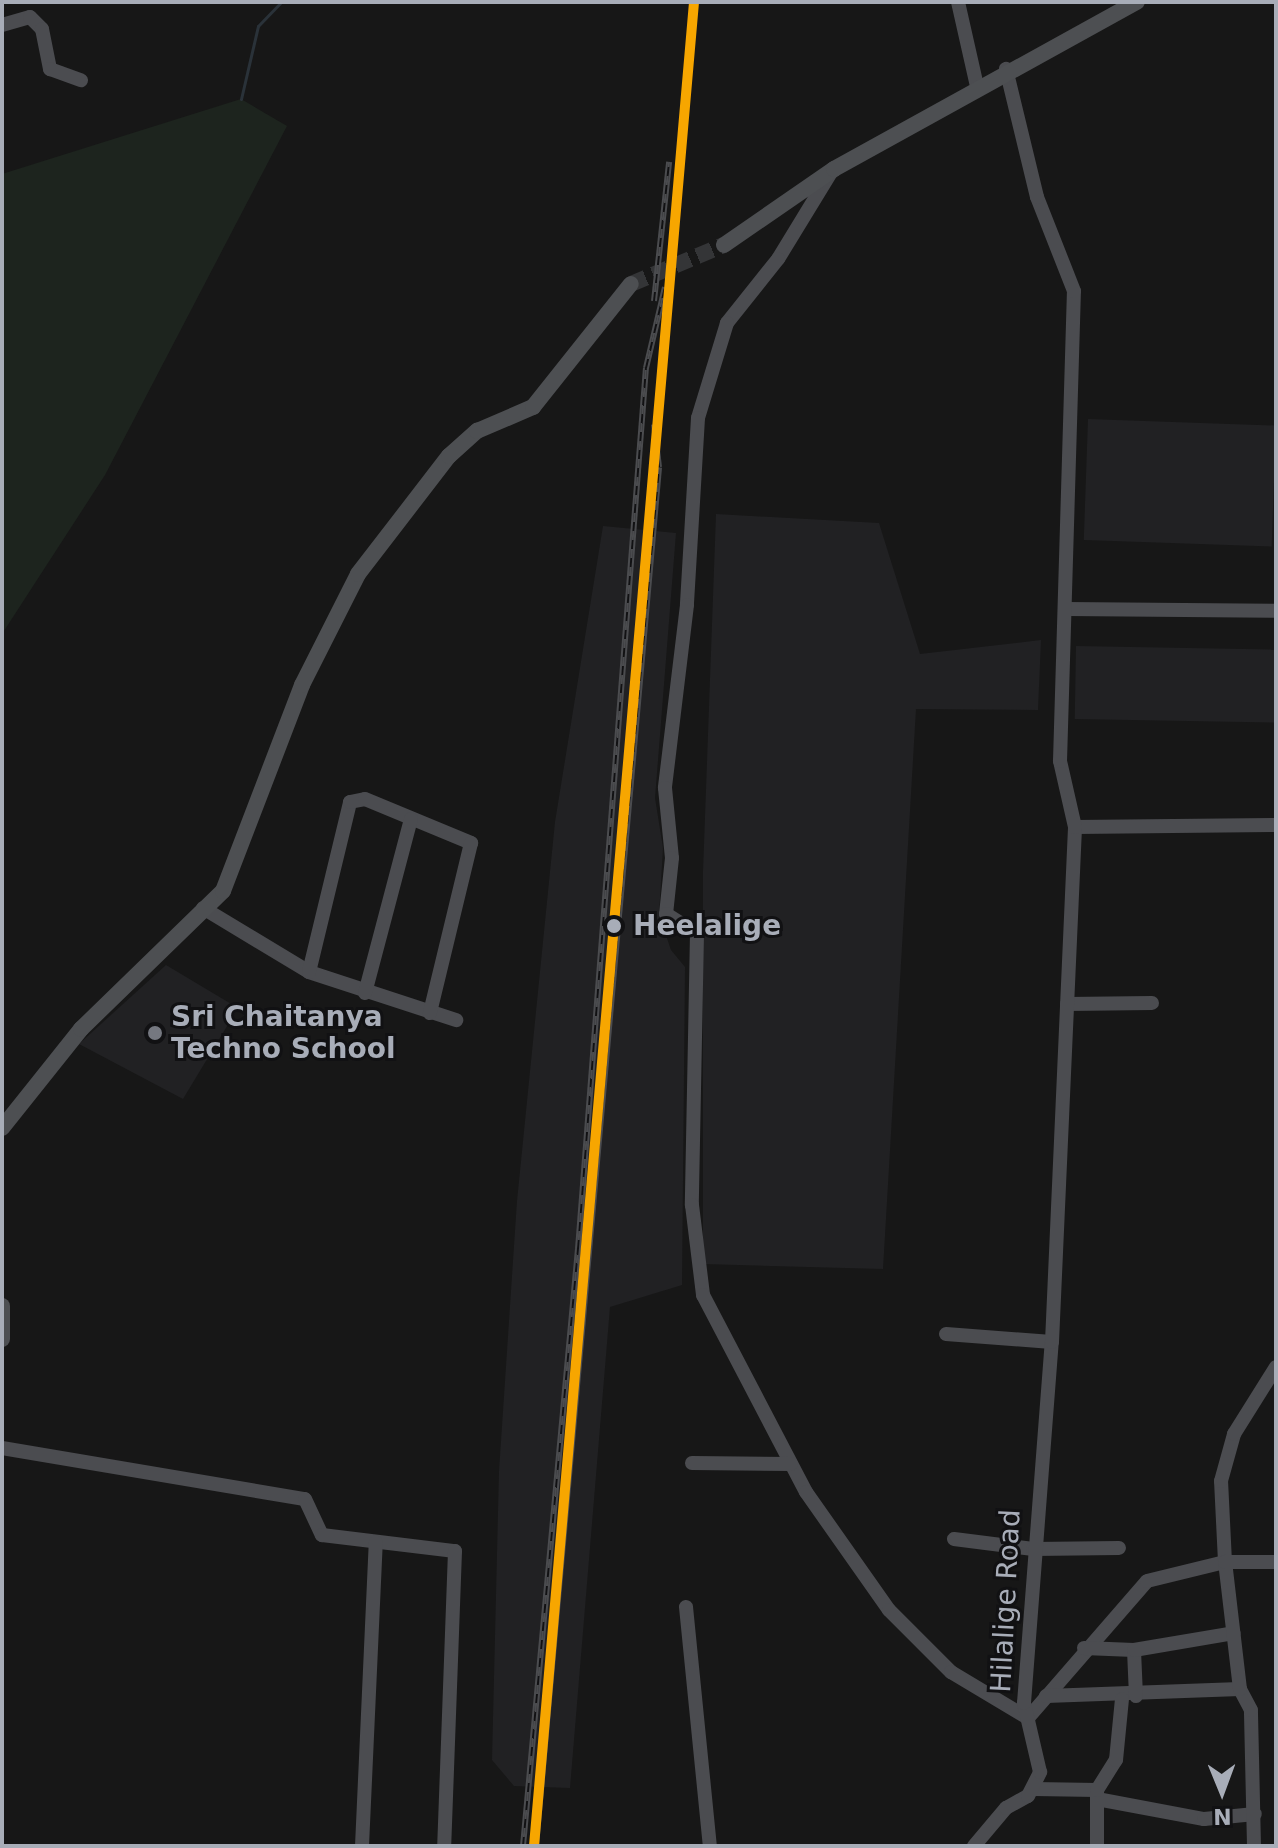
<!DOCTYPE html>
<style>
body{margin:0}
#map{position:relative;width:1278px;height:1848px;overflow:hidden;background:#171717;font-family:"DejaVu Sans",sans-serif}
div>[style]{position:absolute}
.built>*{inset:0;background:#212123;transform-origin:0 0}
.green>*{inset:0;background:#1d241e}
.stream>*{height:3px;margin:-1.5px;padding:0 1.5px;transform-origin:1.5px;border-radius:1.5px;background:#2a3239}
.major-tunnel>*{height:16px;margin-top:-8px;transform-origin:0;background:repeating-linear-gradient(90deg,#343537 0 16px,transparent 0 24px)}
.minor>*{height:14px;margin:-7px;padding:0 7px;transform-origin:7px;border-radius:7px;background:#4b4c50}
.major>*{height:16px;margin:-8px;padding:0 8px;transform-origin:8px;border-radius:8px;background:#4d4f52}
.rail>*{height:6px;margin-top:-3px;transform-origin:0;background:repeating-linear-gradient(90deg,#111113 0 9px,#4b4c4f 0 18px);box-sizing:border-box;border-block:2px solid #4b4c4f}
.rail-1>*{height:10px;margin:-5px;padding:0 5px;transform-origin:5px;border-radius:5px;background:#f7a600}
.dots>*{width:22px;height:22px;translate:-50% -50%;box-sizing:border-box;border:4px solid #111113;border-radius:50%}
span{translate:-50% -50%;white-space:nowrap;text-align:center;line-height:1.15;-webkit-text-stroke:6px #111113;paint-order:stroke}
.stop-label{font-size:28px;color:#a8adb8;font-weight:700}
.left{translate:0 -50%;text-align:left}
.poi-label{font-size:28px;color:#a8adb8;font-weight:700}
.street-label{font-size:28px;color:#a8adb8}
.frame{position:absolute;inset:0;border:4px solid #a8adb8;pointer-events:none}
.north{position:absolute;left:1182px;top:1752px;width:80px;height:80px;-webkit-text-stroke:6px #111113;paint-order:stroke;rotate:179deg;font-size:22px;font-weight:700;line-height:32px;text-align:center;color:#a8adb8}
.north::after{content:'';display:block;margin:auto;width:28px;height:36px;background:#a8adb8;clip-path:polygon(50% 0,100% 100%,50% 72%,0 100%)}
</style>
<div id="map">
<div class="built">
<div style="left:1088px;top:419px;width:188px;height:121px;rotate:2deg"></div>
<div style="clip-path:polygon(716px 514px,879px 523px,920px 654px,1041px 640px,1038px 710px,916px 709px,883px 1269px,703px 1264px,703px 872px)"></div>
<div style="clip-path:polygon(603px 526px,676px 533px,655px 798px,663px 848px,659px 915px,671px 950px,685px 967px,682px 1285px,610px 1307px,570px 1788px,514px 1786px,492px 1760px,499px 1471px,517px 1201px,555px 822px)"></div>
<div style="left:1076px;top:646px;width:200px;height:73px;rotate:1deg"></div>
<div style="clip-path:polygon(166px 965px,238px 1008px,183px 1099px,79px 1044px)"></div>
</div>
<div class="green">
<div style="clip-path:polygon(241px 99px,287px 126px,105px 475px,2px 634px,2px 174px)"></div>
</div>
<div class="stream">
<div style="left:241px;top:99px;width:75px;rotate:-76.9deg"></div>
<div style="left:258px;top:26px;width:33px;rotate:-46deg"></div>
</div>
<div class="major-tunnel">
<div style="left:631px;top:284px;width:101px;rotate:-22.8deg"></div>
</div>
<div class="minor">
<div style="left:958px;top:2px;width:86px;rotate:77.3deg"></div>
<div style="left:2px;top:25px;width:29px;rotate:-16deg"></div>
<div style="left:30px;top:17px;width:17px;rotate:45deg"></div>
<div style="left:42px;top:29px;width:41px;rotate:78.7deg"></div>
<div style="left:50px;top:69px;width:33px;rotate:20deg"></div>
<div style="left:833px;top:169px;width:105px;rotate:121.4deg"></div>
<div style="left:778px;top:259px;width:82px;rotate:128.6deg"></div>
<div style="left:727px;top:323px;width:99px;rotate:107deg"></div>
<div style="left:698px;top:418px;width:187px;rotate:93.4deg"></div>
<div style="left:687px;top:605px;width:184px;rotate:96.9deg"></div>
<div style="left:665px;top:788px;width:70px;rotate:84.3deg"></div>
<div style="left:672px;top:858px;width:56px;rotate:96.1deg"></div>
<div style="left:666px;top:914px;width:36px;rotate:32deg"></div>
<div style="left:697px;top:933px;width:272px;rotate:91.1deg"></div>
<div style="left:692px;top:1205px;width:91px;rotate:83deg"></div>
<div style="left:703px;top:1295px;width:222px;rotate:62.4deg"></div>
<div style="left:806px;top:1492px;width:144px;rotate:54.9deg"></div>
<div style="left:889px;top:1610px;width:88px;rotate:45deg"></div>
<div style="left:951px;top:1672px;width:90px;rotate:30.9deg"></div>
<div style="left:1028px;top:1718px;width:181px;rotate:-49deg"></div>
<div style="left:1147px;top:1581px;width:80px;rotate:-13.7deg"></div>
<div style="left:1225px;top:1562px;width:81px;rotate:-92.8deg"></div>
<div style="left:1221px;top:1481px;width:49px;rotate:-74.5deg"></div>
<div style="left:1234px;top:1434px;width:79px;rotate:-57.9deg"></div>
<div style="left:1066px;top:609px;width:210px;rotate:0.5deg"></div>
<div style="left:1075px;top:827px;width:201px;rotate:-0.6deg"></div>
<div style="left:203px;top:908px;width:124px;rotate:31.1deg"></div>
<div style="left:309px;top:972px;width:155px;rotate:18.1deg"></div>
<div style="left:309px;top:972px;width:175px;rotate:-76.4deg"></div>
<div style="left:350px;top:802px;width:15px;rotate:-11deg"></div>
<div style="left:365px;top:799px;width:115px;rotate:22.5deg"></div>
<div style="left:471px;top:843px;width:175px;rotate:103.6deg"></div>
<div style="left:365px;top:993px;width:180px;rotate:-75.2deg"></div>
<div style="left:1067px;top:1004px;width:85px;rotate:-0.7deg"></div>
<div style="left:946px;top:1334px;width:106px;rotate:4.3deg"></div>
<div style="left:2px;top:1448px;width:307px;rotate:9.6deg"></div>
<div style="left:305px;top:1499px;width:40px;rotate:65deg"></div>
<div style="left:322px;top:1535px;width:134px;rotate:6.9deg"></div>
<div style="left:455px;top:1551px;width:295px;rotate:92.1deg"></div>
<div style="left:692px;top:1463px;width:99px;rotate:0.6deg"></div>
<div style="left:954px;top:1539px;width:80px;rotate:7.2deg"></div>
<div style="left:1033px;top:1549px;width:86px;rotate:-0.7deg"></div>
<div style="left:686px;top:1607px;width:240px;rotate:84.3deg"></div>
<div style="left:1084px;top:1648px;width:50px;rotate:2.3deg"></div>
<div style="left:1046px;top:1696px;width:194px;rotate:-2.1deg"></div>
<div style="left:1136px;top:1696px;width:46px;rotate:-92.5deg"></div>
<div style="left:1134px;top:1650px;width:101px;rotate:-9.6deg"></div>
<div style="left:1034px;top:1789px;width:63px;rotate:0.9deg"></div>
<div style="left:1097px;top:1799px;width:109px;rotate:10.6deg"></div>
<div style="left:1204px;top:1819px;width:51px;rotate:-5.6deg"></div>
<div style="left:362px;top:1846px;width:304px;rotate:-87.4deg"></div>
<div style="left:974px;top:1846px;width:50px;rotate:-49.9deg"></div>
<div style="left:1006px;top:1808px;width:25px;rotate:-29deg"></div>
<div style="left:1028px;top:1796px;width:27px;rotate:-63deg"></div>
<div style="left:1040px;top:1772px;width:71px;rotate:-103.1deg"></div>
<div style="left:1024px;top:1703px;width:362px;rotate:-85.6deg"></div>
<div style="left:1052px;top:1342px;width:516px;rotate:-87.44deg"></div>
<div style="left:1075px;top:827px;width:68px;rotate:-102.8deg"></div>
<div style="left:1060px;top:761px;width:470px;rotate:-88.3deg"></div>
<div style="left:1074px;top:291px;width:101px;rotate:-111.5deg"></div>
<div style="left:1037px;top:197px;width:132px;rotate:-103.6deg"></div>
<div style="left:1097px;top:1846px;width:56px;rotate:-90deg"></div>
<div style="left:1097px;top:1790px;width:36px;rotate:-58deg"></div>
<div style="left:1116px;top:1760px;width:61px;rotate:-84.4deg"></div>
<div style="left:1254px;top:1846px;width:136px;rotate:-91.3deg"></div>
<div style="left:1251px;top:1710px;width:24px;rotate:-118deg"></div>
<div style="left:1240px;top:1689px;width:128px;rotate:-96.7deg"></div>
<div style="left:1225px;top:1562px;width:51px"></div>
</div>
<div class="major">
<div style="left:724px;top:245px;width:134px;rotate:-34.6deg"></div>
<div style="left:834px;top:169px;width:346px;rotate:-28.9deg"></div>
<div style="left:2px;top:1128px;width:127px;rotate:-51.4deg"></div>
<div style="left:81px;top:1029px;width:198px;rotate:-44.2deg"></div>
<div style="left:223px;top:891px;width:221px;rotate:-69deg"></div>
<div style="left:302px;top:685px;width:124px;rotate:-63.2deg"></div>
<div style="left:358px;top:574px;width:149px;rotate:-52.4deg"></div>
<div style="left:449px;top:456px;width:38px;rotate:-42deg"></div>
<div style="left:477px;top:431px;width:61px;rotate:-23.2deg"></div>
<div style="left:533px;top:407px;width:157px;rotate:-51.5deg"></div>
<div style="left:2px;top:1306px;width:33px;rotate:90deg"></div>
</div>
<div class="rail">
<div style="left:654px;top:301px;width:140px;rotate:-83.8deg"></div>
<div style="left:523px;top:1846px;width:600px;rotate:-84.74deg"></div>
<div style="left:578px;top:1249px;width:884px;rotate:-85.59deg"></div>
<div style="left:646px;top:368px;width:83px;rotate:-76.8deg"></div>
<div style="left:536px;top:1846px;width:1384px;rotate:-84.9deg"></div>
<div style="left:659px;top:467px;width:43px;rotate:-96.6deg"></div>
</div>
<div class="rail-1">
<div style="left:534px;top:1846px;width:1851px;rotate:-85.04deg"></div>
</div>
<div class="dots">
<div style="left:614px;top:926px;background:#a8adb8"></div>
<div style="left:155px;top:1033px;background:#757880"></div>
</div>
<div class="stop-label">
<span class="left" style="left:633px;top:926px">Heelalige</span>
</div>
<div class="poi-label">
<span class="left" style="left:171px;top:1033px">Sri Chaitanya<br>Techno School</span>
</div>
<div class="street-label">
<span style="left:1006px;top:1601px;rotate:-87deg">Hilalige Road</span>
</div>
<div class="frame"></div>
<div class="north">N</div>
</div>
